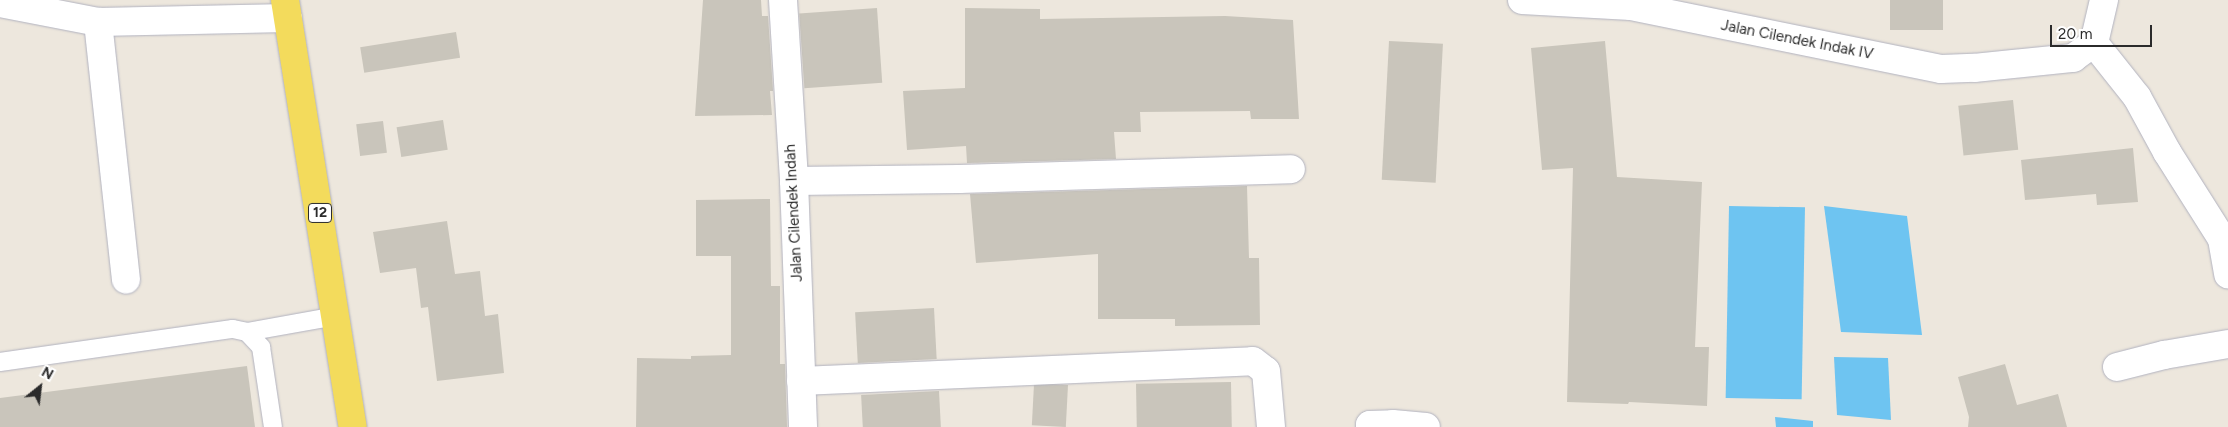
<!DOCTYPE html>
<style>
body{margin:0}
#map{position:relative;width:2228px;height:427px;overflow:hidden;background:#ede7dd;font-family:Figtree,sans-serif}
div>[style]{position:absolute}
.water>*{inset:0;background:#6ec4f1;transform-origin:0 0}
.building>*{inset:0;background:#c9c5bb;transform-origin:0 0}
.roads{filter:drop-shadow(0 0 1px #b1b2bf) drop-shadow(0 0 1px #b1b2bf)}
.lane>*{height:18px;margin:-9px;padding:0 9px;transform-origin:9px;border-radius:9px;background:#fff}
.street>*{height:28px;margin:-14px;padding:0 14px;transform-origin:14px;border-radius:14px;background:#fff}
.primary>*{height:28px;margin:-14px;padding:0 14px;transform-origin:14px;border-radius:14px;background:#f3db5c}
span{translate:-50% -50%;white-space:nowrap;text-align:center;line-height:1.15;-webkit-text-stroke:4px #fff;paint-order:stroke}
.shield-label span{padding:1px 4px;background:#fff;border:1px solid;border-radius:4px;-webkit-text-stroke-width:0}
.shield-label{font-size:14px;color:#2b2b2b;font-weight:700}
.street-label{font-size:15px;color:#2b2b2b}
.north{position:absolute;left:15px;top:362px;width:50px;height:50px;-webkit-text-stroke:4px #fff;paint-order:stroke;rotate:29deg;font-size:14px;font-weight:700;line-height:20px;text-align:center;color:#2b2b2b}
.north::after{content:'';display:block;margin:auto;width:18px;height:22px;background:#2b2b2b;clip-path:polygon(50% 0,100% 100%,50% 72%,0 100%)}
.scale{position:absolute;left:2050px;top:25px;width:102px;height:22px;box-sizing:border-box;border:2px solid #2b2b2b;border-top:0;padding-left:6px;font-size:15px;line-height:18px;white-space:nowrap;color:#2b2b2b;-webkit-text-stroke:4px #fff;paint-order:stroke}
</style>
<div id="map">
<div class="water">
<div style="left:1729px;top:206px;width:76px;height:192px;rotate:1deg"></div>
<div style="clip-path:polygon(1824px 206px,1907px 216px,1922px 335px,1841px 332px)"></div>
<div style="clip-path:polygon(1834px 357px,1888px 358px,1891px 420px,1837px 415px)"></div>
<div style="clip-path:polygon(1775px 417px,1813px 421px,1813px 427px,1776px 427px)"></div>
</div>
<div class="building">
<div style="clip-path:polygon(703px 0,761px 0,762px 16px,768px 16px,773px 91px,770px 91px,772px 115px,695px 116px)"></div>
<div style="left:1890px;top:0;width:53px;height:30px"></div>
<div style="left:877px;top:8px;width:75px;height:78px;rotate:86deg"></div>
<div style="clip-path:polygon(965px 8px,1040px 9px,1040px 19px,1225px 16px,1293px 20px,1299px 119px,1251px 119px,1250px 111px,1140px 112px,1141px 132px,1114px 132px,1116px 159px,967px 163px,966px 146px,907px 150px,903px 91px,965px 88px)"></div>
<div style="left:456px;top:32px;width:26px;height:97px;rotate:81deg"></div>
<div style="left:1389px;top:41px;width:54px;height:139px;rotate:3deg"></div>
<div style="clip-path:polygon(1605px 41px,1617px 177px,1702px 182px,1695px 347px,1709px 347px,1707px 406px,1629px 402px,1628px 404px,1567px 402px,1573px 168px,1542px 170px,1531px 48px)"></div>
<div style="left:2013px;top:100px;width:50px;height:55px;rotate:84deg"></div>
<div style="left:443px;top:120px;width:30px;height:47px;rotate:81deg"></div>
<div style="left:383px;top:121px;width:32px;height:27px;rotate:83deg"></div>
<div style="clip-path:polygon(2133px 148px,2138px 202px,2097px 205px,2096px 194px,2025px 200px,2021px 160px)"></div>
<div style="clip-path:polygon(1247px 186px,1249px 258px,1259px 258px,1260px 325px,1175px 326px,1175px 319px,1098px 319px,1098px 254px,976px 263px,970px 194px)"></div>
<div style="clip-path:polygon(770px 199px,771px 286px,780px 286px,780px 364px,785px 364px,787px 427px,636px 427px,637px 358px,691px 359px,691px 356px,731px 355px,731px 256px,696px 256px,696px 200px)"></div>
<div style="clip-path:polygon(447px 221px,455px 274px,480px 271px,485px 316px,498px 314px,504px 373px,437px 381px,428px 307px,421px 308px,416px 268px,380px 273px,373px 232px)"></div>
<div style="left:934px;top:308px;width:51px;height:79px;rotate:87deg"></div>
<div style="clip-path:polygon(2005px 364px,2017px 405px,2058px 394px,2067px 427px,1968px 427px,1969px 417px,1958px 377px)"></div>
<div style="clip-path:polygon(247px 366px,255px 427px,0 427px,0 398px)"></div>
<div style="left:1231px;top:382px;width:45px;height:95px;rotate:89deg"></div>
<div style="left:1068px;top:385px;width:42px;height:34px;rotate:93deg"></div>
<div style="left:939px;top:391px;width:36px;height:78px;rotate:87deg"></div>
</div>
<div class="roads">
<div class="lane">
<div style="left:247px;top:332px;width:90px;rotate:-10.2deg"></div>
<div style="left:0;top:362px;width:235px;rotate:-8.1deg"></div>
<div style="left:233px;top:329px;width:14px;rotate:12deg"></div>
<div style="left:247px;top:332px;width:21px;rotate:47deg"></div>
<div style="left:261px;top:347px;width:81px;rotate:81.5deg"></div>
</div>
<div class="street">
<div style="left:783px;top:0;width:181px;rotate:86.5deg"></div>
<div style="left:794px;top:181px;width:246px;rotate:87.9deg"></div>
<div style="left:1522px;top:0;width:109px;rotate:3.2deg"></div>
<div style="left:1631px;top:6px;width:316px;rotate:11.5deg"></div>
<div style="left:1941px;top:69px;width:33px;rotate:-2deg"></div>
<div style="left:1974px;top:68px;width:100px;rotate:-5.8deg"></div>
<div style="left:2073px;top:58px;width:26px;rotate:-36deg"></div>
<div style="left:2094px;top:43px;width:44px;rotate:-76.9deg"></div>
<div style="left:0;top:3px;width:100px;rotate:11deg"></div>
<div style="left:98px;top:22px;width:190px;rotate:-1.2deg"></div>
<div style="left:98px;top:22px;width:259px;rotate:83.8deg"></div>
<div style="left:2094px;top:43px;width:69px;rotate:51.5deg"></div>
<div style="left:2137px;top:97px;width:63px;rotate:61.4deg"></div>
<div style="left:2167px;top:152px;width:103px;rotate:57.7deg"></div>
<div style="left:2222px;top:239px;width:36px;rotate:80deg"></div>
<div style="left:794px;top:181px;width:165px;rotate:-0.7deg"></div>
<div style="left:959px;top:179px;width:332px;rotate:-1.7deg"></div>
<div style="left:2117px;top:367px;width:49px;rotate:-14.3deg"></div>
<div style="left:2164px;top:355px;width:65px;rotate:-9.8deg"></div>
<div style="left:801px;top:381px;width:452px;rotate:-2.5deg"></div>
<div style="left:1253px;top:361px;width:16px;rotate:38deg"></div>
<div style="left:1266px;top:371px;width:56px;rotate:84.9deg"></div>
<div style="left:1370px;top:427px;width:2px;rotate:-90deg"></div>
<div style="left:1370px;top:425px;width:23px;rotate:-2deg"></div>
<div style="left:1393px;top:424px;width:33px;rotate:5deg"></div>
</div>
<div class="primary">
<div style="left:285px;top:0;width:432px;rotate:81deg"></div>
</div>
</div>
<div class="shield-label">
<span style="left:320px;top:213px">12</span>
</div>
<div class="street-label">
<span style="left:1797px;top:40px;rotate:11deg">Jalan Cilendek Indak IV</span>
<span style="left:794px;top:213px;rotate:-93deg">Jalan Cilendek Indah</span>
</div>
<div class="north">N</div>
<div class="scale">20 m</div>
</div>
